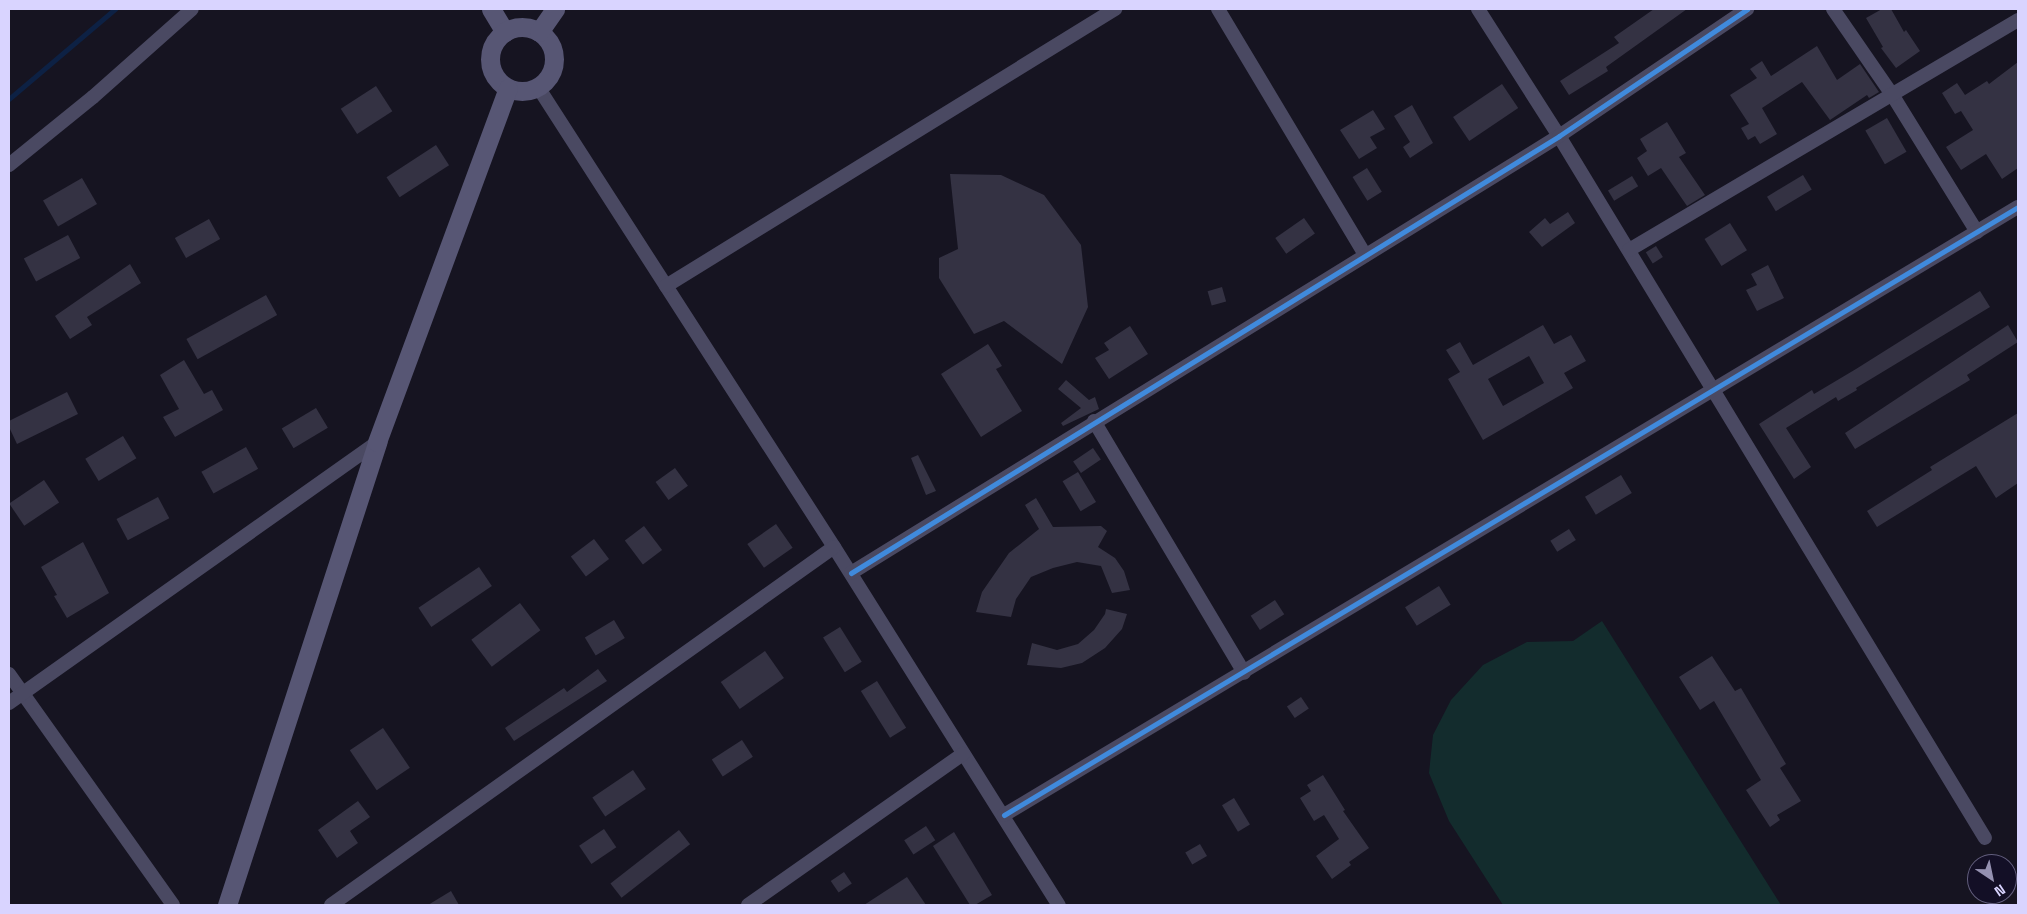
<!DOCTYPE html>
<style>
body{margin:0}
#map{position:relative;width:2027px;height:914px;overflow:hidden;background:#161421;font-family:"Space Grotesk",sans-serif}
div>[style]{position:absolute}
.green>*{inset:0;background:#132c2d}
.stream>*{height:4.5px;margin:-2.25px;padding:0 2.25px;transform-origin:2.25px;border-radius:2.25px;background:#0d2144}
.building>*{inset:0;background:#343243;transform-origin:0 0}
.street>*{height:14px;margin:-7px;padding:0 7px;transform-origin:7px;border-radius:7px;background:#4a4962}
.secondary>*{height:19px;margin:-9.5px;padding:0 9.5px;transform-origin:9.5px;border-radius:9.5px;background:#575674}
.secondary>.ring{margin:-9.5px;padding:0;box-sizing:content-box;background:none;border:19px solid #575674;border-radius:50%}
.cycleway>*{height:5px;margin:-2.5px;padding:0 2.5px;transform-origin:2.5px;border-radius:2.5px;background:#408adc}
span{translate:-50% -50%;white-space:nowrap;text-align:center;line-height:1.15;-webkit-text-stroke:4px #130f26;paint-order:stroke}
.frame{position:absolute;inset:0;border:10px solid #d9d4ff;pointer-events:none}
.north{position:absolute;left:1967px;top:854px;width:50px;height:50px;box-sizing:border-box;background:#130f26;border:1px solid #625e7d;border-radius:50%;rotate:146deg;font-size:14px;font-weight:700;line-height:20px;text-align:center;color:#d9d4ff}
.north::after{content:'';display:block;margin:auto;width:18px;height:22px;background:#9591b1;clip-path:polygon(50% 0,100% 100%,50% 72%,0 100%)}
</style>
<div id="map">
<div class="green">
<div style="clip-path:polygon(1602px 621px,1781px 905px,1503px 905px,1449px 821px,1429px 773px,1433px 735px,1451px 700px,1483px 665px,1527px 642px,1573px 641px)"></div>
</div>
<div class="stream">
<div style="left:9px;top:99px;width:139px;rotate:-40.3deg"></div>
</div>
<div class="building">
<div style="clip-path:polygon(1654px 9px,1687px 9px,1606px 67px,1608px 71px,1569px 95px,1560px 81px,1619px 43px,1614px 37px)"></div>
<div style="clip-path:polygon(1882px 9px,1891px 9px,1904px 32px,1906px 30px,1920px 51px,1896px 68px,1881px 48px,1883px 47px,1866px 18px)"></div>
<div style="clip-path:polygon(1817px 46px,1837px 80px,1860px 64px,1879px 92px,1869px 98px,1867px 95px,1830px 120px,1802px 82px,1762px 108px,1777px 134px,1760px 144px,1755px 136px,1748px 140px,1741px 128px,1749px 124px,1730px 95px,1757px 78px,1750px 69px,1762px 61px,1771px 76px)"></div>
<div style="clip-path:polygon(2018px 62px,2018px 168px,2002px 179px,1986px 154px,1961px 170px,1946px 147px,1973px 130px,1961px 111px,1955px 114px,1942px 93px,1957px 83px,1965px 95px,1987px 81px,1989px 84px)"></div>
<div style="left:1502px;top:84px;width:29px;height:59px;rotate:56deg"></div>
<div style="left:376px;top:86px;width:30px;height:42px;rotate:57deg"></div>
<div style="clip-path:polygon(1412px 105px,1433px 143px,1410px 158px,1403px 147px,1410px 142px,1394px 116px)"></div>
<div style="clip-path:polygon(1373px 110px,1385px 129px,1370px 137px,1377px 148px,1359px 159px,1340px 130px)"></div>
<div style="left:1887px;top:118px;width:39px;height:25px;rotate:60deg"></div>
<div style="clip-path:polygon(1667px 122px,1686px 153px,1679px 157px,1705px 195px,1687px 206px,1661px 168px,1648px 176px,1637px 158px,1647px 151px,1640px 139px)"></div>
<div style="left:436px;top:145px;width:24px;height:59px;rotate:57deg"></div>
<div style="left:1367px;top:168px;width:28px;height:17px;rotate:58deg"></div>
<div style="clip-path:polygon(950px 174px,1001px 175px,1044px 195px,1081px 245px,1088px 307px,1062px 364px,1004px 321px,974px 334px,939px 278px,939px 258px,958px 249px)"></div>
<div style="left:1803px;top:175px;width:17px;height:42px;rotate:59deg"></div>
<div style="left:1632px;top:176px;width:12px;height:28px;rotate:59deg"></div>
<div style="left:82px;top:178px;width:30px;height:45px;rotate:60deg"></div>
<div style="clip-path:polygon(1568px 212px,1575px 223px,1542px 247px,1529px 232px,1545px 218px,1550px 224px)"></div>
<div style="left:1304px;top:218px;width:19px;height:35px;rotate:55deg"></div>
<div style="left:209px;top:219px;width:23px;height:39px;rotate:61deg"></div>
<div style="left:1730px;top:223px;width:32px;height:30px;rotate:58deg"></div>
<div style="left:68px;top:235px;width:26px;height:50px;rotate:62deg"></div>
<div style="left:1656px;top:246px;width:13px;height:12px;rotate:58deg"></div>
<div style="clip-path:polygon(130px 264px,141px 283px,87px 317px,92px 325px,70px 339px,55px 316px)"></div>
<div style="clip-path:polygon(1768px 265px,1784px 298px,1757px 311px,1746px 290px,1757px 285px,1751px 274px)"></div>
<div style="left:1222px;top:287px;width:15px;height:15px;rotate:74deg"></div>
<div style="clip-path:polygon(1980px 291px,1990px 307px,1856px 388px,1857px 390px,1838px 401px,1836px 397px,1786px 428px,1811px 467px,1794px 479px,1759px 424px,1812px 390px,1814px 394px,1856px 369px)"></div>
<div style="left:266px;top:295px;width:23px;height:91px;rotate:61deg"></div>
<div style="clip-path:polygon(evenodd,1543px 325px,1554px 344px,1571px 335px,1586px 361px,1564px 373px,1573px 388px,1483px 440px,1448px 379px,1460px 372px,1446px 350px,1460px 342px,1473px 365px,1543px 325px,1529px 356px,1544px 383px,1503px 406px,1488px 379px,1529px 356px)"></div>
<div style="clip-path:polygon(2008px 325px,2018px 342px,1967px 375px,1970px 380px,1855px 449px,1845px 433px)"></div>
<div style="clip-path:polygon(1130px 326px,1148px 354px,1109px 379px,1095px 358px,1109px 350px,1104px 343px)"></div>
<div style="clip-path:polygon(988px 344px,1002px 366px,996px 369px,1022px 411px,981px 437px,941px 374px)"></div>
<div style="clip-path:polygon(184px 360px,204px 394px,212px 390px,223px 410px,175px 437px,163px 417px,179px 409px,160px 375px)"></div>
<div style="clip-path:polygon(1066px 380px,1089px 400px,1095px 397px,1099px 409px,1063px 426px,1061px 423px,1081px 408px,1058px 389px)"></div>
<div style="clip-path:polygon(67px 392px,78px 414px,17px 444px,9px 427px,9px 421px)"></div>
<div style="left:316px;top:408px;width:23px;height:40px;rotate:59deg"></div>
<div style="clip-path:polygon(2018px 413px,2018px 483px,1996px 498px,1976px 466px,1877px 527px,1867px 511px,1932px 470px,1930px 467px)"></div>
<div style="left:123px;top:436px;width:26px;height:44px;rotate:59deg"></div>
<div style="left:246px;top:447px;width:25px;height:51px;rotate:61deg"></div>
<div style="left:1093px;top:448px;width:14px;height:24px;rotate:56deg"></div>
<div style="clip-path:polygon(918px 455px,936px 491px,926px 495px,911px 458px)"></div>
<div style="left:675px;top:468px;width:22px;height:24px;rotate:54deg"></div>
<div style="left:1078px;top:472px;width:35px;height:18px;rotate:59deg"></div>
<div style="left:1621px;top:475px;width:21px;height:42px;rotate:59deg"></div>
<div style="left:44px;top:480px;width:27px;height:42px;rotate:56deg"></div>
<div style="left:158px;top:497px;width:24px;height:47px;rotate:62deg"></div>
<div style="clip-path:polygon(1036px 498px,1053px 527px,1101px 526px,1107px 531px,1098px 547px,1115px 558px,1124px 571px,1130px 590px,1112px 593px,1101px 566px,1077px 562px,1053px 568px,1031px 577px,1016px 599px,1011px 617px,976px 612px,982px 592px,1009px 553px,1039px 529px,1025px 505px)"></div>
<div style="left:776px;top:524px;width:29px;height:35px;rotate:55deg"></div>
<div style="left:644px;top:526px;width:30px;height:24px;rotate:53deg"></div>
<div style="left:1569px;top:529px;width:13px;height:22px;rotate:58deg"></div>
<div style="left:594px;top:539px;width:25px;height:29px;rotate:53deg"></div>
<div style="clip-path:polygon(83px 542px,109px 593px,67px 618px,54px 596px,57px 595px,41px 567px)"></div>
<div style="left:479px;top:567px;width:23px;height:73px;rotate:56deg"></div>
<div style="left:1439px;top:586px;width:22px;height:40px;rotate:58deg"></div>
<div style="left:1275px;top:600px;width:17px;height:29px;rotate:57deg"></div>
<div style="left:520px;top:603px;width:34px;height:61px;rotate:53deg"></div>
<div style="clip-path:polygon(1106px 609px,1127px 614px,1122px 629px,1105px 648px,1082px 663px,1061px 668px,1027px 665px,1032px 643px,1057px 650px,1078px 644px,1094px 630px,1105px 614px)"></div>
<div style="left:614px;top:620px;width:21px;height:34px;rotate:59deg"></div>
<div style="left:840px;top:627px;width:41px;height:20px;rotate:58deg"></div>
<div style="left:765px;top:651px;width:33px;height:54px;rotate:55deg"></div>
<div style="clip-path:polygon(1712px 656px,1735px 691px,1741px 688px,1786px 764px,1780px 768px,1801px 801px,1777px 815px,1780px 820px,1770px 827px,1746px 790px,1761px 780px,1714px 701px,1700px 710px,1679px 677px)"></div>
<div style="clip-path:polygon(598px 669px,607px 681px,514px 741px,505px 728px,564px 688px,567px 692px)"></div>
<div style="left:877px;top:681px;width:55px;height:19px;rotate:58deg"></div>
<div style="left:1301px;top:697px;width:14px;height:17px;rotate:56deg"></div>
<div style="left:383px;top:728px;width:48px;height:40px;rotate:56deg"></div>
<div style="left:742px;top:740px;width:20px;height:36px;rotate:57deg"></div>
<div style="left:633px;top:770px;width:23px;height:49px;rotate:56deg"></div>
<div style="clip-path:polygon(1323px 775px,1345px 810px,1343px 811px,1369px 848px,1349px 862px,1351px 865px,1332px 879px,1316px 856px,1339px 839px,1324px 815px,1314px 821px,1300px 798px,1311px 791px,1307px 785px)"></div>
<div style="left:1234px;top:798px;width:31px;height:14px;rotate:59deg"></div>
<div style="clip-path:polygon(358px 801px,370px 817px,350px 831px,358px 843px,337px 858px,318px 830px)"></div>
<div style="left:926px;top:826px;width:17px;height:26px;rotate:57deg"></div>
<div style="left:604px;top:829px;width:22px;height:30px;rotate:56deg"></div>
<div style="left:679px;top:830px;width:18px;height:87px;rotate:52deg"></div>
<div style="clip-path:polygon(954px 832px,992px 895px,975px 905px,970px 905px,933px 846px)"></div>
<div style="left:1200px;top:844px;width:14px;height:17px;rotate:60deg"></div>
<div style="left:844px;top:872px;width:14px;height:16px;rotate:56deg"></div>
<div style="clip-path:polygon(907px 877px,926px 905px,864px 905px)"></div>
<div style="clip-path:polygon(451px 891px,459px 905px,428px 905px)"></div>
</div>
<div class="street">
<div style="left:1218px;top:9px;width:287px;rotate:59.1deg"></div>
<div style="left:1478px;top:9px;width:151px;rotate:57.5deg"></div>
<div style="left:1559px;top:136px;width:821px;rotate:58.75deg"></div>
<div style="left:1833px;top:9px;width:106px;rotate:55.4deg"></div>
<div style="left:1893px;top:96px;width:160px;rotate:58.3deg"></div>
<div style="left:538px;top:87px;width:547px;rotate:57.24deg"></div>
<div style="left:834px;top:547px;width:423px;rotate:57.9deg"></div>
<div style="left:9px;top:165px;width:108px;rotate:-39deg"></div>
<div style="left:93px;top:97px;width:132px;rotate:-41.6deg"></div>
<div style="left:1629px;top:250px;width:452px;rotate:-30.6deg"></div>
<div style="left:666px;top:286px;width:528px;rotate:-31.67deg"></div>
<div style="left:1094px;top:421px;width:293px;rotate:59.2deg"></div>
<div style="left:851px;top:573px;width:832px;rotate:-31.68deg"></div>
<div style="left:1559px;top:136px;width:227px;rotate:-34deg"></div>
<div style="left:9px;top:674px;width:283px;rotate:54.6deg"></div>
<div style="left:9px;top:703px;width:451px;rotate:-35.3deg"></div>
<div style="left:1004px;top:815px;width:1182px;rotate:-30.95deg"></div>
<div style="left:331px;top:905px;width:617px;rotate:-35.44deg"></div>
<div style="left:748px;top:905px;width:263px;rotate:-35.1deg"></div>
</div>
<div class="secondary">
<div style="left:491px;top:9px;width:27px;rotate:59deg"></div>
<div class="ring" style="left:490px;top:27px;width:45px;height:45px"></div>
<div style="left:539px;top:32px;width:28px;rotate:-55deg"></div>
<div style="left:227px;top:905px;width:487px;rotate:-72deg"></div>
<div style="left:377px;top:442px;width:377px;rotate:-69.7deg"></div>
</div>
<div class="cycleway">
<div style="left:851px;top:573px;width:832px;rotate:-31.68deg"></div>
<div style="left:1559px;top:136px;width:227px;rotate:-34deg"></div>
<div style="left:1004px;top:815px;width:1182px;rotate:-30.95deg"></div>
</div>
<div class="frame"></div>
<div class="north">N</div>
</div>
